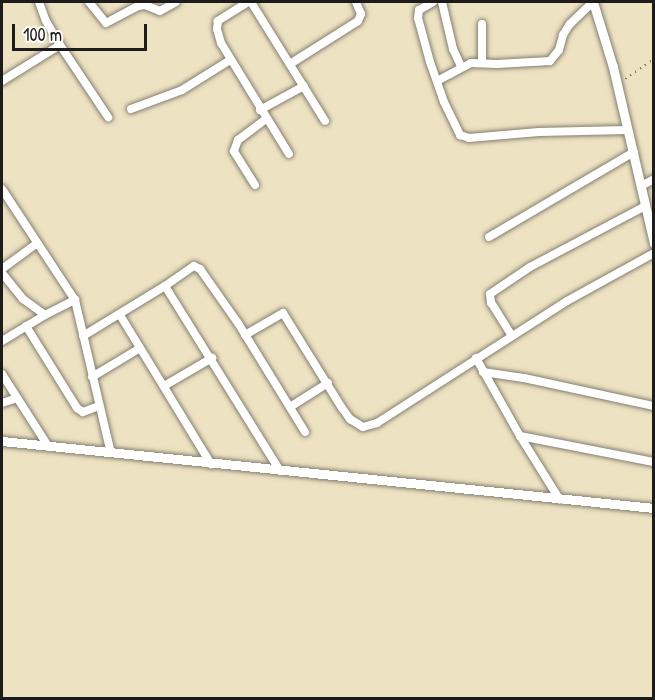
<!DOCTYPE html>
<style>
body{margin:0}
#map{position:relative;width:655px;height:700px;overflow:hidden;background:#ede2c2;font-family:"Patrick Hand",sans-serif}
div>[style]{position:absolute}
.path>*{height:1.5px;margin-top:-0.75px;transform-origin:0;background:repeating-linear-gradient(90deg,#847f6f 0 1.5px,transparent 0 6px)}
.roads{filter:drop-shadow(0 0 2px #847f6f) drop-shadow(0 0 2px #847f6f)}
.minor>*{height:8px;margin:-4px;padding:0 4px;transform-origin:4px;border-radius:4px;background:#fff}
.tertiary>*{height:9px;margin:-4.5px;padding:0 4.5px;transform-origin:4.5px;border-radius:4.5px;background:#fff}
span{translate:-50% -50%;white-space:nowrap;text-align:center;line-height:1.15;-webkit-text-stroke:5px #fdfcf7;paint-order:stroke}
.frame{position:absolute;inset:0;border:3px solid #1c1c1c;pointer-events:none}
.scale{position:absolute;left:12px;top:24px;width:135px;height:27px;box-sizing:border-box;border:3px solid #1c1c1c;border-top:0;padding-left:8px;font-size:18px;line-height:21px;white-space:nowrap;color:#1c1c1c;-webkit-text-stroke:4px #fdfcf7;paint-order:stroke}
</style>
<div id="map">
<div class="path">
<div style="left:625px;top:79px;width:35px;rotate:-35deg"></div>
</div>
<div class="roads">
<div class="minor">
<div style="left:39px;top:2px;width:20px;rotate:70deg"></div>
<div style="left:46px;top:21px;width:28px;rotate:60deg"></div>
<div style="left:89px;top:2px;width:27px;rotate:51deg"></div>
<div style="left:106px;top:23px;width:36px;rotate:-28deg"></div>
<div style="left:138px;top:6px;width:7px;rotate:-8deg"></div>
<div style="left:145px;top:5px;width:16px;rotate:22deg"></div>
<div style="left:160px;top:11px;width:18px;rotate:-29deg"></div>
<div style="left:248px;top:2px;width:36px;rotate:148deg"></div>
<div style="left:218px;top:21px;width:8px;rotate:97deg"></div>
<div style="left:217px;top:29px;width:15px;rotate:74deg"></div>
<div style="left:221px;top:43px;width:130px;rotate:58.5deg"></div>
<div style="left:251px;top:2px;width:140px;rotate:58.1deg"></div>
<div style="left:433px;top:2px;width:16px;rotate:150deg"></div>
<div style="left:419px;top:10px;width:8px;rotate:97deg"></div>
<div style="left:418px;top:18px;width:46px;rotate:74.7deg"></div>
<div style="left:430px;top:62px;width:42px;rotate:70.7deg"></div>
<div style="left:444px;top:102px;width:37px;rotate:64deg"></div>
<div style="left:460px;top:135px;width:9px;rotate:18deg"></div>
<div style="left:469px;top:138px;width:70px;rotate:-4.9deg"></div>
<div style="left:539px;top:132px;width:88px;rotate:-1.3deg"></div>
<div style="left:442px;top:2px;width:48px;rotate:76.8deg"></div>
<div style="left:453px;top:49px;width:19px;rotate:65deg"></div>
<div style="left:482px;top:62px;width:38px;rotate:-90deg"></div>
<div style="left:290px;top:64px;width:80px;rotate:-32.3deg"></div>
<div style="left:358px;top:21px;width:8px;rotate:-67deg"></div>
<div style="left:361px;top:14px;width:13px;rotate:-113deg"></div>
<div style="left:2px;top:81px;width:68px;rotate:-31.8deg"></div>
<div style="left:60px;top:45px;width:87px;rotate:56.3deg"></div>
<div style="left:437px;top:81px;width:38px;rotate:-28deg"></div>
<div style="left:471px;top:63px;width:26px;rotate:2deg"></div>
<div style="left:497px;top:64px;width:53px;rotate:-3.2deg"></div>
<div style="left:550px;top:61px;width:14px;rotate:-51deg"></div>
<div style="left:559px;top:50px;width:16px;rotate:-75deg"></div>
<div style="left:563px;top:35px;width:13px;rotate:-58deg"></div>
<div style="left:570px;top:24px;width:32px;rotate:-44deg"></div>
<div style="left:131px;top:109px;width:54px;rotate:-20.4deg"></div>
<div style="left:182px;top:90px;width:57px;rotate:-32deg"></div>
<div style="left:260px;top:110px;width:50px;rotate:-28.6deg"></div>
<div style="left:255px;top:185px;width:40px;rotate:-122deg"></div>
<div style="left:234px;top:151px;width:12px;rotate:-70deg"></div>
<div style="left:238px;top:140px;width:35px;rotate:-37deg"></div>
<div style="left:641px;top:186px;width:15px;rotate:-28deg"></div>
<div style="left:2px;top:189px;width:133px;rotate:56.7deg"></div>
<div style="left:489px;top:237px;width:168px;rotate:-30.4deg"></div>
<div style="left:2px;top:269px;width:42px;rotate:-36.3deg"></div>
<div style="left:2px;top:273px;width:33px;rotate:51deg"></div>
<div style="left:23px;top:299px;width:27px;rotate:36deg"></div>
<div style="left:45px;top:315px;width:34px;rotate:-27deg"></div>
<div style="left:75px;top:300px;width:157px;rotate:76.8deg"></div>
<div style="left:165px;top:286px;width:35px;rotate:-35deg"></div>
<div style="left:194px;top:266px;width:7px;rotate:27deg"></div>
<div style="left:200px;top:269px;width:66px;rotate:54.9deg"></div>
<div style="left:238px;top:323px;width:128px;rotate:58.4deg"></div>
<div style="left:120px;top:315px;width:175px;rotate:58.6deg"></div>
<div style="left:26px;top:326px;width:97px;rotate:58.1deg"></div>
<div style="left:77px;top:408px;width:7px;rotate:34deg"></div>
<div style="left:83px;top:412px;width:17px;rotate:-21deg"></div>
<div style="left:245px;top:335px;width:44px;rotate:-30.1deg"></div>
<div style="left:283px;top:313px;width:112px;rotate:58.2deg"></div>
<div style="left:342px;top:408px;width:14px;rotate:54deg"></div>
<div style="left:350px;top:419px;width:15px;rotate:32deg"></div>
<div style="left:363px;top:427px;width:15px;rotate:-16deg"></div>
<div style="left:377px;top:423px;width:226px;rotate:-32.7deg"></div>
<div style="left:567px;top:301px;width:99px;rotate:-28.9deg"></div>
<div style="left:83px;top:336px;width:96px;rotate:-31.4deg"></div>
<div style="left:165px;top:286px;width:218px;rotate:58.1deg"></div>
<div style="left:512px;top:336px;width:39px;rotate:-122deg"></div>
<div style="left:491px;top:303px;width:9px;rotate:-96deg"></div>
<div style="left:490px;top:294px;width:48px;rotate:-34deg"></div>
<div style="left:530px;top:267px;width:130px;rotate:-27.9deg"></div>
<div style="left:2px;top:341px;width:50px;rotate:-31.2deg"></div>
<div style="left:476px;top:358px;width:90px;rotate:60.6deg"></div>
<div style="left:520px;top:436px;width:136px;rotate:11deg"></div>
<div style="left:483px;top:372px;width:41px;rotate:8.3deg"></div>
<div style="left:524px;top:378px;width:133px;rotate:12.2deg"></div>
<div style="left:2px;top:374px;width:85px;rotate:57.4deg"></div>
<div style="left:92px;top:377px;width:56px;rotate:-31.1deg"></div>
<div style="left:164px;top:386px;width:56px;rotate:-30.3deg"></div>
<div style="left:2px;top:403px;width:16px;rotate:-18deg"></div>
<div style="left:290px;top:407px;width:45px;rotate:-32.3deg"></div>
<div style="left:520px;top:436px;width:75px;rotate:58deg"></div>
</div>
<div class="tertiary">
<div style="left:593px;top:2px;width:68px;rotate:72.9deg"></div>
<div style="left:613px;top:67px;width:181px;rotate:76.9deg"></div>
<div style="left:2px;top:441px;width:655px;rotate:5.87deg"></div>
</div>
</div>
<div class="frame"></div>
<div class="scale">100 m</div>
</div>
